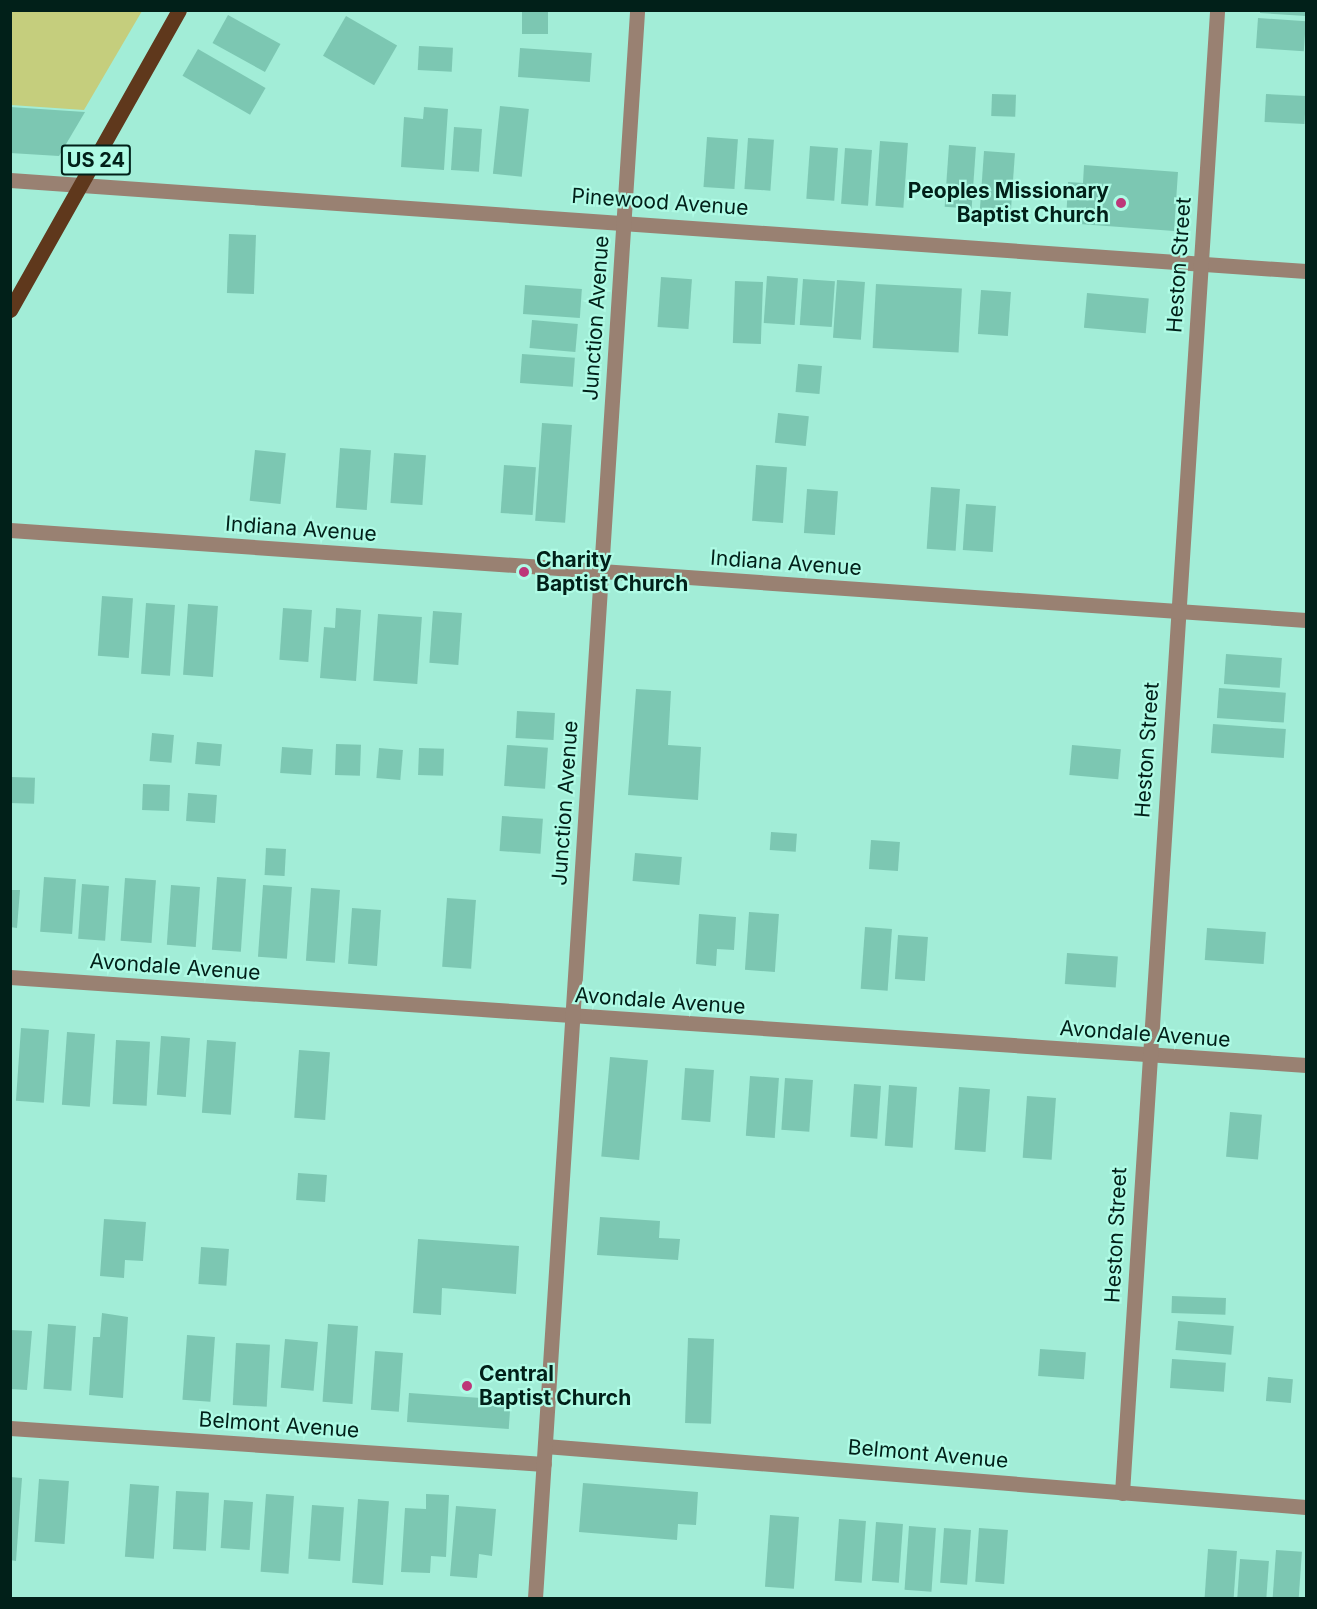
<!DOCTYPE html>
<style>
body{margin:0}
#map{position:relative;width:1317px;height:1609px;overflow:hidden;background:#a2edd7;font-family:Inter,sans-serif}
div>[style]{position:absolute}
.green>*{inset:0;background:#c5ce7d}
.building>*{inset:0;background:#7cc7b2;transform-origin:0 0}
.minor>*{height:15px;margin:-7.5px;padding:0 7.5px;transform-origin:7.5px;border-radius:7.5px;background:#998172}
.tertiary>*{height:15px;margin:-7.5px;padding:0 7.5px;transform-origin:7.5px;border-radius:7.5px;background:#998172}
.primary>*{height:15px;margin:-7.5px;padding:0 7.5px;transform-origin:7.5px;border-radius:7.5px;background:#5f381c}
.dots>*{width:16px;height:16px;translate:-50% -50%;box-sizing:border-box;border:3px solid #affbe5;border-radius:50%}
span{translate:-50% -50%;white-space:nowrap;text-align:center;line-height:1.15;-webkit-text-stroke:4.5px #affbe5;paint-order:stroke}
.shield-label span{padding:2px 4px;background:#affbe5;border:2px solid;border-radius:4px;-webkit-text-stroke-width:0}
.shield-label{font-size:20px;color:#012019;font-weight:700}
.poi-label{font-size:21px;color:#012019;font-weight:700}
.right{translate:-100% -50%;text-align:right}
.left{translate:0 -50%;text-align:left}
.street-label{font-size:21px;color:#012019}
.frame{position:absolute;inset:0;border:12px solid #012019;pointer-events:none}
</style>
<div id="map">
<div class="green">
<div style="clip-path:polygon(10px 11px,11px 10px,142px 11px,84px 110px,11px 105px)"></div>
</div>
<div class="building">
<div style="left:522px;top:10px;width:26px;height:24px"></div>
<div style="clip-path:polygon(1260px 10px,1306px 10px,1306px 16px,1260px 13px)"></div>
<div style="left:228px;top:15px;width:60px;height:32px;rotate:29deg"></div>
<div style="left:346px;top:16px;width:59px;height:46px;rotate:30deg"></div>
<div style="left:1258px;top:18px;width:48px;height:30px;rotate:4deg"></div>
<div style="left:419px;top:46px;width:34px;height:24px;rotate:3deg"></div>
<div style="left:520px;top:48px;width:72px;height:29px;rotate:4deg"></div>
<div style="left:198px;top:49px;width:78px;height:31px;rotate:30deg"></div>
<div style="left:992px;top:94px;width:24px;height:22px;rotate:2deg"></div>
<div style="left:1266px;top:94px;width:40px;height:28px;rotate:3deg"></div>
<div style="left:500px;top:106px;width:29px;height:68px;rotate:6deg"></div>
<div style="clip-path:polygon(10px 107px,85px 112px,59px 156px,10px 153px)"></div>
<div style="clip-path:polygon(424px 107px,448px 109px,444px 170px,401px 167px,404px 117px,423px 119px)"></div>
<div style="left:454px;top:127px;width:28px;height:43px;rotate:4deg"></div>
<div style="left:707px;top:137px;width:31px;height:50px;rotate:4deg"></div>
<div style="left:748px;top:138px;width:26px;height:51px;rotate:4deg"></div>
<div style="left:880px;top:141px;width:28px;height:65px;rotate:4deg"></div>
<div style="left:949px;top:145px;width:27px;height:62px;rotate:4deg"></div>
<div style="left:810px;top:146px;width:28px;height:53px;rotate:4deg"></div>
<div style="left:845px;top:148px;width:27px;height:56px;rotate:4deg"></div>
<div style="left:984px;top:151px;width:31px;height:61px;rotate:4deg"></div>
<div style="clip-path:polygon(1084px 165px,1178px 172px,1174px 231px,1066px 223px,1068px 182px,1083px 183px)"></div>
<div style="left:229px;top:234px;width:27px;height:59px;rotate:2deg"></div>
<div style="left:767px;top:276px;width:31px;height:47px;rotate:4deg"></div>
<div style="left:661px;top:277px;width:31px;height:50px;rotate:4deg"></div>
<div style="left:803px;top:279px;width:32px;height:46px;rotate:4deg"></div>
<div style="left:837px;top:280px;width:28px;height:58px;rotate:4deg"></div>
<div style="left:735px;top:281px;width:28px;height:62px;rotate:2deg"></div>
<div style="left:876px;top:284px;width:86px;height:64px;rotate:3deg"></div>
<div style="left:525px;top:285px;width:57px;height:29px;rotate:4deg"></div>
<div style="left:981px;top:290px;width:30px;height:44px;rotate:4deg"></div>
<div style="left:1087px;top:293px;width:62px;height:35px;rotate:5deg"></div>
<div style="left:532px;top:320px;width:46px;height:28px;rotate:5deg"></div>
<div style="left:522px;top:354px;width:53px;height:29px;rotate:4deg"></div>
<div style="left:798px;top:364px;width:24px;height:28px;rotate:5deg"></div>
<div style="left:778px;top:413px;width:31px;height:30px;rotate:6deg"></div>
<div style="left:542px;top:423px;width:30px;height:98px;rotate:4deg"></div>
<div style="left:340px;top:448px;width:31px;height:60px;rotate:4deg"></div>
<div style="left:255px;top:450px;width:31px;height:51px;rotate:6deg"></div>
<div style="left:394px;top:453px;width:32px;height:50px;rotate:4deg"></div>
<div style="left:504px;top:465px;width:32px;height:48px;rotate:4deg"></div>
<div style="left:756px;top:465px;width:31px;height:56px;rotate:4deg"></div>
<div style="left:931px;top:487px;width:29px;height:62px;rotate:4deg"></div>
<div style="left:807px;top:489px;width:31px;height:44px;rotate:4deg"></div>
<div style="left:966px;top:504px;width:30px;height:46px;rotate:4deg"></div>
<div style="left:102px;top:596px;width:31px;height:60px;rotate:4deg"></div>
<div style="left:146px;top:603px;width:29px;height:71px;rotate:4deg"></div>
<div style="left:188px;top:604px;width:30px;height:71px;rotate:4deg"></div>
<div style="left:283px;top:608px;width:29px;height:52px;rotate:4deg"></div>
<div style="clip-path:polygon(336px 608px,361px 610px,356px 681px,320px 678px,324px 627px,335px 628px)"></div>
<div style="left:433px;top:611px;width:29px;height:52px;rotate:4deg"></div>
<div style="left:378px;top:614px;width:44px;height:67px;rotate:4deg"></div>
<div style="left:1226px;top:654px;width:56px;height:30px;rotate:4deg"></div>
<div style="left:1219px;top:688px;width:67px;height:30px;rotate:4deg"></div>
<div style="clip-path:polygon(636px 689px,671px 691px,668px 745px,701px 747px,698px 800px,628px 795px)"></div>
<div style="left:517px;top:711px;width:38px;height:27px;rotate:3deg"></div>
<div style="left:1213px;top:724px;width:73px;height:29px;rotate:4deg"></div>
<div style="left:152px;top:733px;width:22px;height:28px;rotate:5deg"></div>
<div style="left:197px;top:742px;width:25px;height:22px;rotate:5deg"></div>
<div style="left:336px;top:744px;width:25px;height:31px;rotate:2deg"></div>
<div style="left:507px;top:745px;width:41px;height:41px;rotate:4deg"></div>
<div style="left:1072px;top:745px;width:49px;height:30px;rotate:5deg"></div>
<div style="left:282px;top:747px;width:31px;height:26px;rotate:4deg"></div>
<div style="left:379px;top:748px;width:24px;height:30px;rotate:5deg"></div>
<div style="left:419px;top:748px;width:25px;height:27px;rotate:2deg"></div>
<div style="left:10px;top:777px;width:25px;height:26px;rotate:2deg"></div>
<div style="left:143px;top:784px;width:27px;height:26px;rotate:2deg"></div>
<div style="left:188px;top:793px;width:29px;height:28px;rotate:4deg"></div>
<div style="left:502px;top:816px;width:41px;height:35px;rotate:4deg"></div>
<div style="left:771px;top:832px;width:26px;height:18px;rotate:4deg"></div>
<div style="left:871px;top:840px;width:29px;height:29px;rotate:4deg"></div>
<div style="left:266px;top:848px;width:20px;height:27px;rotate:3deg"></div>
<div style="left:635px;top:853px;width:47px;height:28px;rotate:5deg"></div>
<div style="left:44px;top:877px;width:32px;height:55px;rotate:4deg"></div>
<div style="left:217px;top:877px;width:29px;height:73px;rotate:4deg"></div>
<div style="left:125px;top:878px;width:31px;height:63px;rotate:4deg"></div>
<div style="left:82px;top:884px;width:27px;height:55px;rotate:4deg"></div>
<div style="left:171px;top:885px;width:29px;height:60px;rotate:4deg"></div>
<div style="left:263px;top:885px;width:29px;height:72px;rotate:4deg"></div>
<div style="left:311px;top:888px;width:29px;height:73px;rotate:4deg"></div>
<div style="clip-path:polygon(10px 890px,20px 890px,17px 928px,10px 927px)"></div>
<div style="left:447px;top:898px;width:29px;height:69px;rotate:4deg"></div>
<div style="left:352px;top:908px;width:29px;height:56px;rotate:4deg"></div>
<div style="left:749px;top:912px;width:30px;height:58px;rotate:4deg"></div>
<div style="clip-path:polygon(699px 914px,736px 917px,734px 950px,717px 949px,716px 966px,696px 964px)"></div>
<div style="left:865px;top:927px;width:27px;height:62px;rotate:4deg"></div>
<div style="left:1207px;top:928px;width:59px;height:32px;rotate:4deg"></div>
<div style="left:898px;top:935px;width:30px;height:44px;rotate:4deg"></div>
<div style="left:1067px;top:953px;width:51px;height:31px;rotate:4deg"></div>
<div style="left:21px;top:1028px;width:28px;height:73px;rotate:4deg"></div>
<div style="left:67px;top:1032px;width:28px;height:73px;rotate:4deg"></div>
<div style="left:161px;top:1036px;width:29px;height:59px;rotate:4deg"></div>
<div style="left:116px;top:1040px;width:34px;height:64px;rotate:3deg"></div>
<div style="left:207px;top:1040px;width:29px;height:73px;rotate:4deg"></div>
<div style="left:299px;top:1050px;width:31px;height:68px;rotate:4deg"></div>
<div style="left:610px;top:1057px;width:38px;height:100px;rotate:5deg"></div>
<div style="left:685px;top:1068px;width:29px;height:52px;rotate:4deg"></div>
<div style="left:750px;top:1076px;width:29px;height:60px;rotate:4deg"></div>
<div style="left:785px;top:1078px;width:28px;height:52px;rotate:4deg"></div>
<div style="left:854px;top:1084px;width:27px;height:53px;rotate:4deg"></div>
<div style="left:889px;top:1085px;width:28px;height:61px;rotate:4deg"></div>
<div style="left:959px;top:1087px;width:31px;height:63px;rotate:4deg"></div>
<div style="left:1027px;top:1096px;width:29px;height:62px;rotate:4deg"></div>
<div style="left:1230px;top:1112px;width:32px;height:45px;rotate:5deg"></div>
<div style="left:298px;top:1173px;width:29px;height:27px;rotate:4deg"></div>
<div style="clip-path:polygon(600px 1217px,660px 1221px,659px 1238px,680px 1239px,678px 1260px,597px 1255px)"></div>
<div style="clip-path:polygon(104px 1219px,146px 1222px,143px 1261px,125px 1260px,124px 1278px,100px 1276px)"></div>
<div style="clip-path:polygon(418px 1239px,519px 1246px,516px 1294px,442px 1288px,441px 1315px,413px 1313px)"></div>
<div style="left:201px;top:1247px;width:28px;height:37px;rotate:4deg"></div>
<div style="left:1172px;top:1296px;width:54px;height:17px;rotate:2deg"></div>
<div style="clip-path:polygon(102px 1313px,128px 1317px,123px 1398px,89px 1395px,93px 1337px,100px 1337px)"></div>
<div style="left:1178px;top:1321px;width:56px;height:29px;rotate:5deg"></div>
<div style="left:48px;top:1324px;width:28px;height:65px;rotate:4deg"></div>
<div style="left:328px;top:1324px;width:30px;height:78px;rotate:4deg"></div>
<div style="clip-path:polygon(10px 1330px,32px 1331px,27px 1390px,10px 1389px)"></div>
<div style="left:187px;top:1335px;width:28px;height:65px;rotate:4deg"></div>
<div style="left:688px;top:1338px;width:26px;height:85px;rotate:2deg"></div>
<div style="left:285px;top:1339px;width:33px;height:49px;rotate:5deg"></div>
<div style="left:236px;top:1343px;width:34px;height:62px;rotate:3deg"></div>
<div style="left:1040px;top:1349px;width:46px;height:27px;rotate:4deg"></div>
<div style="left:375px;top:1351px;width:28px;height:59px;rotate:4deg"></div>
<div style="left:1172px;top:1359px;width:54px;height:29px;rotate:4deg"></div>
<div style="left:1268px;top:1377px;width:25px;height:24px;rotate:5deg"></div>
<div style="left:409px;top:1393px;width:102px;height:29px;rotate:4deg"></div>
<div style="clip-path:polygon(10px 1477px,22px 1478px,16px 1561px,10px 1560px)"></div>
<div style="left:39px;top:1479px;width:30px;height:63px;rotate:4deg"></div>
<div style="clip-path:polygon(583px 1483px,698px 1492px,696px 1525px,678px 1524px,677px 1540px,579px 1532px)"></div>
<div style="left:130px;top:1484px;width:29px;height:73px;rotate:4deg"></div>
<div style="left:176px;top:1491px;width:33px;height:58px;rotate:3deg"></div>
<div style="left:266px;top:1494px;width:28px;height:78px;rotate:4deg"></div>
<div style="clip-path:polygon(426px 1494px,449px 1495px,446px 1557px,431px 1556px,430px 1573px,401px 1572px,405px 1508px,426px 1509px)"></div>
<div style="left:358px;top:1499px;width:31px;height:84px;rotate:4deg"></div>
<div style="left:224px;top:1500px;width:29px;height:48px;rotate:4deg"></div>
<div style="left:312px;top:1505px;width:32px;height:54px;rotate:4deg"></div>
<div style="clip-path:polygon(456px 1506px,496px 1509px,492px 1556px,479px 1554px,477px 1578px,450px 1576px)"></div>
<div style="left:770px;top:1515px;width:29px;height:72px;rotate:4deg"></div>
<div style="left:839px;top:1519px;width:27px;height:62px;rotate:4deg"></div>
<div style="left:876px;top:1522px;width:27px;height:59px;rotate:4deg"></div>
<div style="left:909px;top:1526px;width:27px;height:64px;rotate:4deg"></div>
<div style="left:944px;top:1528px;width:27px;height:55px;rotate:4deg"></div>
<div style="left:979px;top:1528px;width:29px;height:54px;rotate:4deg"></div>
<div style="left:1208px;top:1549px;width:29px;height:49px;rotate:4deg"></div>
<div style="left:1276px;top:1550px;width:26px;height:48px;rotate:4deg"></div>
<div style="left:1240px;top:1559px;width:29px;height:39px;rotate:4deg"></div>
</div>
<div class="minor">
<div style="left:10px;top:180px;width:1299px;rotate:4.02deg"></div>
<div style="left:10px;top:977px;width:1299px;rotate:3.88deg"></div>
<div style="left:10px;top:1428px;width:535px;rotate:3.86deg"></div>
<div style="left:545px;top:1446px;width:763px;rotate:4.58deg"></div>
<div style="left:1122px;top:1493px;width:1486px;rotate:-86.33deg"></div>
<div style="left:535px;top:1598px;width:1591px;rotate:-86.32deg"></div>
</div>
<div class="tertiary">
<div style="left:10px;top:530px;width:1299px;rotate:3.97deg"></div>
</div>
<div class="primary">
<div style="left:10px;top:310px;width:344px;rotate:-60.6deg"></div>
</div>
<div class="dots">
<div style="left:1121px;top:203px;background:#bd3779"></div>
<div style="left:524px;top:572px;background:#bd3779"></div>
<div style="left:467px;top:1386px;background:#bd3779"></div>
</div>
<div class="shield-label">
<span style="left:96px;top:160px">US 24</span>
</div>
<div class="poi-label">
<span class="right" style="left:1109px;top:203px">Peoples Missionary<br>Baptist Church</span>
<span class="left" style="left:536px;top:572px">Charity<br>Baptist Church</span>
<span class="left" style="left:479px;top:1386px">Central<br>Baptist Church</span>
</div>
<div class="street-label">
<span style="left:660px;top:202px;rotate:4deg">Pinewood Avenue</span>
<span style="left:1179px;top:265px;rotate:-86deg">Heston Street</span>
<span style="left:596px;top:318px;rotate:-86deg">Junction Avenue</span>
<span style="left:301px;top:529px;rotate:4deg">Indiana Avenue</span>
<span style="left:786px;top:563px;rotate:4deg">Indiana Avenue</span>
<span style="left:1147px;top:750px;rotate:-86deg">Heston Street</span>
<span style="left:565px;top:803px;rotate:-86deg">Junction Avenue</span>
<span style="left:175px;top:967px;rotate:4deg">Avondale Avenue</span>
<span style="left:660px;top:1001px;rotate:4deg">Avondale Avenue</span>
<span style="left:1145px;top:1034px;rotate:4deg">Avondale Avenue</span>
<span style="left:1116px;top:1235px;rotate:-87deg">Heston Street</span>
<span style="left:279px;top:1425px;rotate:4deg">Belmont Avenue</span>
<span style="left:928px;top:1454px;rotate:5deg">Belmont Avenue</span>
</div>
<div class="frame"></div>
</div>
